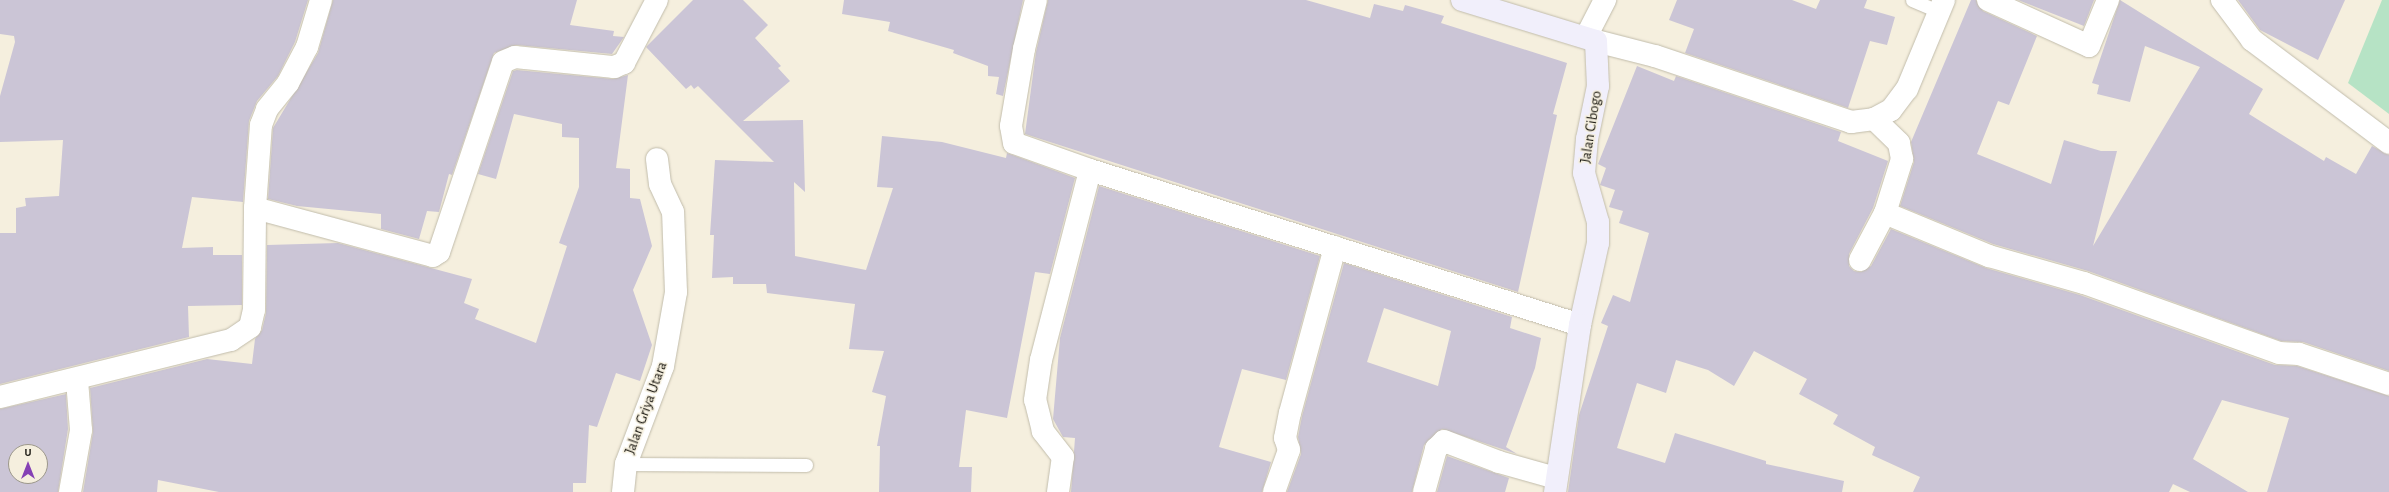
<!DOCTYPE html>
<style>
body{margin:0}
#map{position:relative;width:2389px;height:492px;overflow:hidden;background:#f5efde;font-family:"Alegreya Sans",sans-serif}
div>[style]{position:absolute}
.green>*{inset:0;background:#b6e3c5}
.building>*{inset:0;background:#cbc5d6}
.roads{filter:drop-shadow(0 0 1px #c1bcab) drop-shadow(0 0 1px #c1bcab)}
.lane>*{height:13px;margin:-6.5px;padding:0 6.5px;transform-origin:6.5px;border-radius:6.5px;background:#fff}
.street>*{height:22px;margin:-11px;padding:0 11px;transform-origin:11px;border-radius:11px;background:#fff}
.secondary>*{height:22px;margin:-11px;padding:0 11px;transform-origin:11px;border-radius:11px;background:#f1effb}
span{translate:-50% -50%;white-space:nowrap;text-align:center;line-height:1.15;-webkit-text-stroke:3px #f5efde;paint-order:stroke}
.street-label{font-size:15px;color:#17150f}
.north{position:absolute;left:8px;top:444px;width:40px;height:40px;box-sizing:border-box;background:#f5efde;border:1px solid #9c988b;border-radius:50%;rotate:0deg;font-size:11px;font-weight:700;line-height:16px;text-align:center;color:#17150f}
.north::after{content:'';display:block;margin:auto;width:14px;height:18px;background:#8541b5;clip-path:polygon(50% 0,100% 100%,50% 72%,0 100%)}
</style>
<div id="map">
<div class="green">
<div style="clip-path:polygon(2382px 0,2389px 0,2389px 114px,2348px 83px)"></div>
</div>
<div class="building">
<div style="clip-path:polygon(0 0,308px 0,295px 42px,278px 76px,257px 101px,249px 121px,243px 202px,192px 197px,182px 248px,213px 247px,213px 255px,242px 255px,242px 305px,188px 306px,189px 337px,0 384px,0 233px,16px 233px,16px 208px,26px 206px,25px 198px,59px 196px,63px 140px,0 142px,0 96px,15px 42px,14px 36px,0 34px)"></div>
<div style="clip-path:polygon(333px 0,577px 0,570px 25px,614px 31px,613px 36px,624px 37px,612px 54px,516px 45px,494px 53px,452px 175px,449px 174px,439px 212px,427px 211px,419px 239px,381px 229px,381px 214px,297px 206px,268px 199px,273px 128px,318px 53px)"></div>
<div style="clip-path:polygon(693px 0,743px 0,768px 25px,755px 38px,781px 66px,778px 68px,790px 81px,743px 121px,803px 120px,805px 192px,794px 182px,795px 256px,866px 270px,893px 188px,877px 187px,882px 136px,942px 142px,1006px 158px,1007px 153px,1075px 178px,1050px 274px,1035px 272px,1007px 418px,966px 410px,959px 467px,972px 467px,971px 492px,879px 492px,880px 446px,877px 446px,886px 396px,872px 392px,884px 351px,849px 349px,855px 304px,767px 293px,766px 284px,733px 284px,733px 277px,712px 278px,714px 235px,710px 235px,715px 160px,774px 162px,698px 86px,694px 89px,691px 85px,686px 89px,646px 47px)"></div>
<div style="clip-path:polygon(844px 0,1023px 0,1003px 96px,996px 94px,999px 77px,988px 76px,988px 66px,953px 53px,954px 50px,888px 31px,890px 22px,842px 14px)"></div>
<div style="clip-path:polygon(1048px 0,1306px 0,1370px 18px,1374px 4px,1403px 11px,1405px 5px,1444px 16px,1441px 23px,1567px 63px,1553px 114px,1557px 115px,1518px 292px,1025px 134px,1036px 52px)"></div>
<div style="clip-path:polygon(1677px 0,1792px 0,1816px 9px,1820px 0,1867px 0,1864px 8px,1895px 17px,1887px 45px,1870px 41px,1848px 108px,1685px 53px,1694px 29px,1669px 20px)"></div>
<div style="clip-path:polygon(1971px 0,1976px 0,1983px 11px,2037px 36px,2009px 105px,1998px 101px,1977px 154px,2051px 184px,2064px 140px,2101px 151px,2117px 151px,2093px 246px,2200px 67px,2145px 46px,2130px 102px,2097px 94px,2099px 85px,2092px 83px,2120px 0,2263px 89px,2249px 114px,2324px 161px,2326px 157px,2356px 174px,2372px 146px,2389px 155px,2389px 371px,2303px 342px,2281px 341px,2088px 271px,1993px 244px,1900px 206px,1914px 162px,1911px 142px)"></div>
<div style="clip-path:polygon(2018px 0,2094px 0,2084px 26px)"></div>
<div style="clip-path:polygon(2238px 0,2345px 0,2318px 60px,2260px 30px)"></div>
<div style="clip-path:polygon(1637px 66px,1674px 81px,1676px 76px,1841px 132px,1838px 141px,1888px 161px,1873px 208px,1849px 254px,1849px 266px,1854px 271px,1861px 272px,1871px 266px,1891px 229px,1986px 268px,2080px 295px,2275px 365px,2297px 366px,2389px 396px,2389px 492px,2267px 492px,2289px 418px,2222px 400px,2193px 459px,2248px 492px,2190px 492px,2173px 484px,2169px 492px,1913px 492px,1920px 477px,1872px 455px,1875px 447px,1833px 424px,1838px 415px,1799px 394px,1807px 379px,1754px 351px,1734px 386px,1708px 370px,1676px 360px,1666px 393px,1637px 383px,1617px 448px,1665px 463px,1675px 433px,1766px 461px,1766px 464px,1844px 481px,1842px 492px,1568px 492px,1579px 415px,1608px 326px,1601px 323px,1613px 295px,1630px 302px,1649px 233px,1619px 223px,1623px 211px,1609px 207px,1615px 190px,1600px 185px,1606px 168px,1598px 164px)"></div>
<div style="clip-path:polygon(517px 70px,613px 79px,628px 75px,616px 168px,630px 169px,630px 198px,640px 199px,652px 246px,633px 290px,652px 345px,640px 381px,616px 373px,597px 427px,589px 425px,586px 483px,573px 483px,573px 492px,219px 492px,158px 480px,157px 492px,83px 492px,93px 432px,90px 388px,207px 359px,252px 364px,255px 339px,262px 330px,266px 313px,267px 245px,338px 243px,472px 279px,464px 303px,479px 309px,475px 319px,536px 343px,567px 246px,559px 243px,579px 187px,579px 138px,562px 137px,562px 124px,514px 114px,496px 179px,478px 174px,513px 71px)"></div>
<div style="clip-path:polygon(1099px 186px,1320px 256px,1286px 380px,1242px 369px,1219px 447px,1271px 462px,1262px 492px,1071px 492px,1075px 438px,1063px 437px,1053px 419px,1060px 338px)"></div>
<div style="clip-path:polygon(evenodd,1344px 263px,1512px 317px,1510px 328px,1541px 338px,1535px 368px,1506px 447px,1517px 454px,1442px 429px,1424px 445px,1412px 492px,1287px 492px,1301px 454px,1298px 437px,1302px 416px,1344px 263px,1384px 308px,1451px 331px,1438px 386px,1367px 362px,1384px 308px)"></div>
<div style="clip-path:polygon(evenodd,66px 394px,68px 429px,58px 492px,0 492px,0 409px,66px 394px,16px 452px,40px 452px,40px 476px,16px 476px,16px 452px)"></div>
<div style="clip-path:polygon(1447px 456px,1509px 478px,1505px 492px,1437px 492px)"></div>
</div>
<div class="roads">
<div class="lane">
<div style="left:1912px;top:0;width:30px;rotate:23deg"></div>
<div style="left:626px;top:464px;width:180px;rotate:0.3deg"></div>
</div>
<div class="street">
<div style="left:1036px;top:0;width:50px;rotate:103.8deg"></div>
<div style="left:1024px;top:49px;width:78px;rotate:99.6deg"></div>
<div style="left:1011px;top:126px;width:17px;rotate:80deg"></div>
<div style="left:1014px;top:143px;width:81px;rotate:19.6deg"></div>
<div style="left:1090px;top:170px;width:514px;rotate:17.55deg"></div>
<div style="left:1988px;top:0;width:111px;rotate:24.5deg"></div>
<div style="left:2089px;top:46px;width:50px;rotate:-67.6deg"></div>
<div style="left:2222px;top:0;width:50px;rotate:53.1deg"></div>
<div style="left:2252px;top:40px;width:171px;rotate:36.9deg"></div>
<div style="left:1586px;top:37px;width:42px;rotate:-62.8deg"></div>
<div style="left:1596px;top:41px;width:61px;rotate:14.3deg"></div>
<div style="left:1655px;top:56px;width:207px;rotate:18.6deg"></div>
<div style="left:1851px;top:122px;width:23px;rotate:-7deg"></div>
<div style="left:1874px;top:119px;width:19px;rotate:-28deg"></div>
<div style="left:1891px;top:110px;width:26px;rotate:-53deg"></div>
<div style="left:1907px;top:89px;width:96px;rotate:-67.4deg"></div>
<div style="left:255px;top:208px;width:184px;rotate:15.1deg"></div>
<div style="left:433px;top:256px;width:7px;rotate:-34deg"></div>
<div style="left:439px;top:252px;width:200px;rotate:-71.4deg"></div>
<div style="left:503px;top:62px;width:13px;rotate:-23deg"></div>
<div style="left:515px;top:57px;width:100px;rotate:5.8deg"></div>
<div style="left:614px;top:67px;width:11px;rotate:-22deg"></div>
<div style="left:624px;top:63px;width:71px;rotate:-62.4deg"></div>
<div style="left:1885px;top:213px;width:113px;rotate:22.5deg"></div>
<div style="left:1989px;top:256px;width:99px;rotate:15.9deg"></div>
<div style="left:2084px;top:283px;width:207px;rotate:19.7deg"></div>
<div style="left:2279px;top:353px;width:20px;rotate:3deg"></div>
<div style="left:2299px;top:354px;width:95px;rotate:18.4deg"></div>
<div style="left:1860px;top:260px;width:53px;rotate:-62deg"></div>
<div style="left:1885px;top:213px;width:57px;rotate:-72.5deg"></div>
<div style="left:1902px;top:159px;width:16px;rotate:-101deg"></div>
<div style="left:1899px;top:143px;width:35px;rotate:-136deg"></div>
<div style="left:0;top:397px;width:238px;rotate:-13.9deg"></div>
<div style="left:231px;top:340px;width:23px;rotate:-34deg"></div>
<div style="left:250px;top:327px;width:17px;rotate:-77deg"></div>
<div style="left:254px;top:310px;width:102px;rotate:-89.4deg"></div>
<div style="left:255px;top:208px;width:83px;rotate:-85.9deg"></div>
<div style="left:261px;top:125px;width:17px;rotate:-69deg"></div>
<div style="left:267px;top:109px;width:33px;rotate:-51deg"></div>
<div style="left:288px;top:83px;width:41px;rotate:-62.2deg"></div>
<div style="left:307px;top:47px;width:49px;rotate:-73.4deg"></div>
<div style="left:70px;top:492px;width:63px;rotate:-79.9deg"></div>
<div style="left:81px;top:430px;width:50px;rotate:-94.6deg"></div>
<div style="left:623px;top:492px;width:28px;rotate:-84deg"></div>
<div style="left:626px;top:464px;width:105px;rotate:-69.3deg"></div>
<div style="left:663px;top:366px;width:75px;rotate:-80deg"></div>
<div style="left:676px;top:292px;width:80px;rotate:-92.1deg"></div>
<div style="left:673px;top:212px;width:31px;rotate:-115deg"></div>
<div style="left:660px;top:184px;width:25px;rotate:-97deg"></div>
<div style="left:1058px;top:492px;width:35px;rotate:-82deg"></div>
<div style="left:1063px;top:457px;width:33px;rotate:-128deg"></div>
<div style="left:1043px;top:431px;width:32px;rotate:-104deg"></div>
<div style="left:1035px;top:400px;width:40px;rotate:-81.5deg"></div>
<div style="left:1041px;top:360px;width:196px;rotate:-75.5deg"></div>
<div style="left:1274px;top:492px;width:45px;rotate:-70.3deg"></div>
<div style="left:1289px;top:450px;width:13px;rotate:-108deg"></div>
<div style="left:1285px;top:438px;width:25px;rotate:-79deg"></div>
<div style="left:1290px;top:413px;width:172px;rotate:-74.8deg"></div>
<div style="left:1424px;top:492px;width:45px;rotate:-74.4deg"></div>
<div style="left:1436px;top:449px;width:11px;rotate:-45deg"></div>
<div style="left:1444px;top:441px;width:59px;rotate:20.9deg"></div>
<div style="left:1499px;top:462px;width:59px;rotate:15.7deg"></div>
</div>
<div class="secondary">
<div style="left:1462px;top:0;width:140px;rotate:17deg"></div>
<div style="left:1596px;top:41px;width:45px;rotate:87.5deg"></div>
<div style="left:1598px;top:86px;width:54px;rotate:101.7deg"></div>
<div style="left:1587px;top:139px;width:34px;rotate:95deg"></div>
<div style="left:1584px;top:173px;width:51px;rotate:74.1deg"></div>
<div style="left:1598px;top:222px;width:21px;rotate:90deg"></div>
<div style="left:1598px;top:243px;width:84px;rotate:102.4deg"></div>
<div style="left:1580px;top:325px;width:169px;rotate:98.5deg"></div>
</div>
</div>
<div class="street-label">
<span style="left:1591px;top:127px;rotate:-81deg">Jalan Cibogo</span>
<span style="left:646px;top:408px;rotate:-70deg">Jalan Griya Utara</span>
</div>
<div class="north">U</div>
</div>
